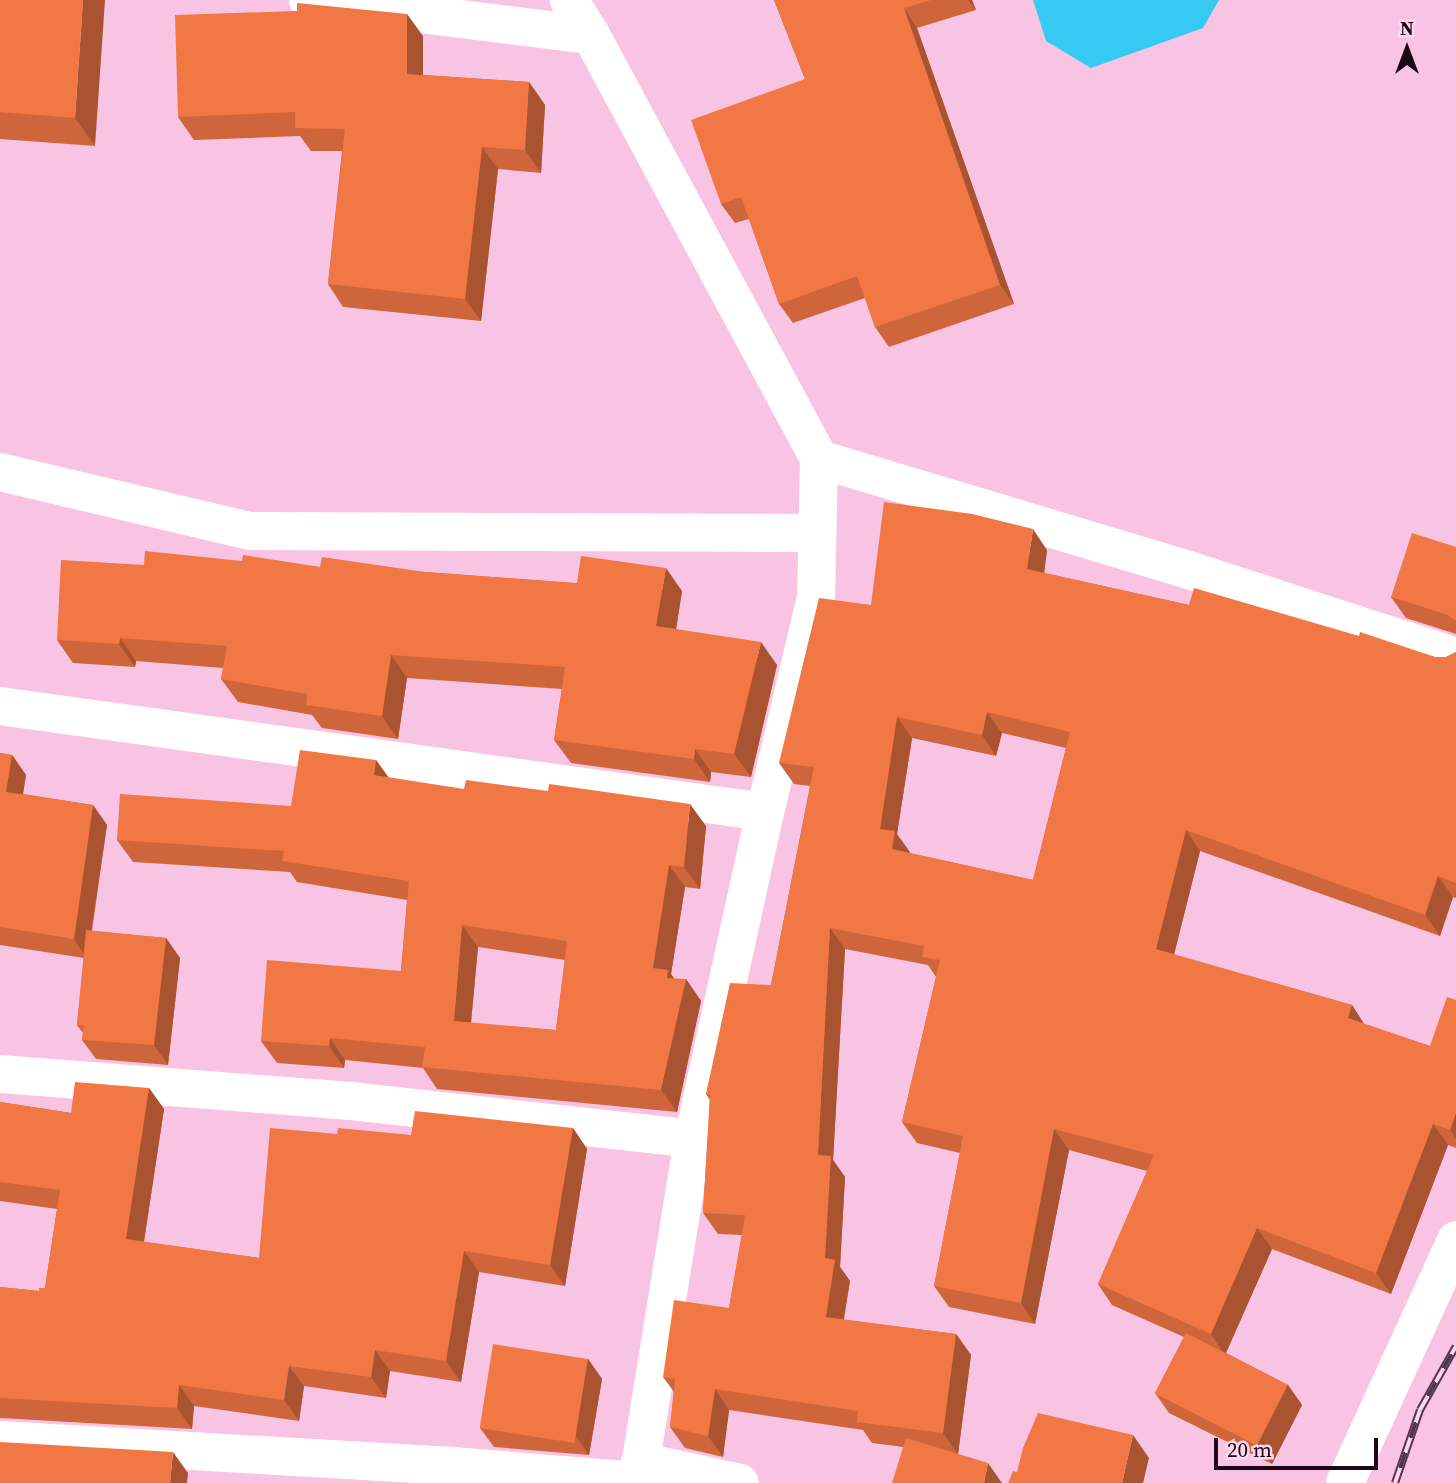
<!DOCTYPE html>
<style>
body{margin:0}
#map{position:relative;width:1456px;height:1483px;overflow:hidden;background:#f9c4e4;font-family:"Source Serif 4",serif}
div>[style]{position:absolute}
.water>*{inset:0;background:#36c9f2}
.minor>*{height:38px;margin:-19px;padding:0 19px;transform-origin:19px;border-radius:19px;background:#fff}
.rail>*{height:8px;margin-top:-4px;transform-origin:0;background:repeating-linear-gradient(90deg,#ffd6ee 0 16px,#533649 0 32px);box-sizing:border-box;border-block:2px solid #533649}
.wall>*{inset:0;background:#cf663b}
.shaded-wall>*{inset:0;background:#a95330}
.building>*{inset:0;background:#f17745;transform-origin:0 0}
span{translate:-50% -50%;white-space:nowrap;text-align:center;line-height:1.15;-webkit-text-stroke:7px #ffd6ee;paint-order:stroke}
.north{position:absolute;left:1372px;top:14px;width:70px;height:70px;-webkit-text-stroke:5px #ffd6ee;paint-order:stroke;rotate:0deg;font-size:19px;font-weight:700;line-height:28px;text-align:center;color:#1d0716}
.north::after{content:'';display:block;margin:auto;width:24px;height:32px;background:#1d0716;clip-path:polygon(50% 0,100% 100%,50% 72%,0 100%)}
.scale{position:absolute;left:1214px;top:1438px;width:164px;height:32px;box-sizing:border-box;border:4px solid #1d0716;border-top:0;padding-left:9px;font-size:21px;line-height:24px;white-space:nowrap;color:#1d0716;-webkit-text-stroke:5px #ffd6ee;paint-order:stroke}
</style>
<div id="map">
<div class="water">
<div style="clip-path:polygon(1033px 0,1219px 0,1203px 28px,1091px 68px,1046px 41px)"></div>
</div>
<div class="minor">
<div style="left:308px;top:0;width:285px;rotate:7.1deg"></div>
<div style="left:569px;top:0;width:41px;rotate:57.8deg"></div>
<div style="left:591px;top:35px;width:481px;rotate:61.7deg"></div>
<div style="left:819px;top:459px;width:138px;rotate:91.2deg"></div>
<div style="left:816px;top:597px;width:221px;rotate:103.3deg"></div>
<div style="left:819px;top:459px;width:393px;rotate:16.7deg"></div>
<div style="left:1195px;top:572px;width:274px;rotate:18deg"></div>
<div style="left:0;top:472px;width:257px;rotate:13.3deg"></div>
<div style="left:250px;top:531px;width:567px;rotate:0.2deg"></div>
<div style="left:0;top:706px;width:772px;rotate:7.89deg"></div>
<div style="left:765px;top:812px;width:335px;rotate:102.4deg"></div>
<div style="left:693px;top:1139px;width:349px;rotate:99.2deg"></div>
<div style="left:0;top:1074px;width:352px;rotate:4.4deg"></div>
<div style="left:351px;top:1101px;width:344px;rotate:6.3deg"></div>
<div style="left:0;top:1440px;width:453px;rotate:3.3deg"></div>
<div style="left:452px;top:1466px;width:186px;rotate:4.6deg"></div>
<div style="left:640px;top:1461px;width:102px;rotate:12.4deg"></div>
<div style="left:1345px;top:1483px;width:267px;rotate:-65.4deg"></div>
</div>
<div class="rail">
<div style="left:1395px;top:1483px;width:77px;rotate:-71.1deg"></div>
<div style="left:1420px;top:1410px;width:73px;rotate:-60.6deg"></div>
</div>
<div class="wall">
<div style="clip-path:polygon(0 0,95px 146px,0 139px)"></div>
<div style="clip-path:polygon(774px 0,972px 0,976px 10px,917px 28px,1014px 304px,889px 347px,875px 327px,865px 298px,793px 323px,779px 304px,749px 219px,735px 223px,721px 204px,805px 79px)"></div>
<div style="clip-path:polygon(423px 36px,423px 75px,529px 82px,545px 105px,541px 173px,498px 169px,481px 321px,343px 307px,328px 284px,342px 151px,311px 151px,300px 136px,194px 140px,178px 117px)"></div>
<div style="clip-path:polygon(1456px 547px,1456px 634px,1406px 618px,1391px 597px)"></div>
<div style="clip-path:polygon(evenodd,1047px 550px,1044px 573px,1189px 605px,1359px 636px,1435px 657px,1446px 657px,1456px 652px,1456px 898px,1453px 897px,1440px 936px,1200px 851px,1174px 955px,1352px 1005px,1364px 1024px,1430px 1046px,1456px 1000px,1456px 1148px,1448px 1145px,1391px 1294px,1272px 1249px,1226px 1353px,1288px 1385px,1302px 1405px,1272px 1464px,1169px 1413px,1155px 1393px,1184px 1337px,1112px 1305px,1098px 1284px,1147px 1171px,1069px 1150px,1035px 1324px,949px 1307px,934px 1286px,960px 1153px,917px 1143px,902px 1122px,936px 977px,928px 965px,845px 949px,833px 1160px,845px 1177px,840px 1267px,850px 1281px,844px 1320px,956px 1334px,971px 1355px,958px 1454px,872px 1443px,863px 1430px,729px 1410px,723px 1457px,685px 1448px,670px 1427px,674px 1392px,663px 1377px,729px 1308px,742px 1235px,718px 1234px,703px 1213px,710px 1100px,706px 1094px,771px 985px,810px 786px,794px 784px,779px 763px,871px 605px,1047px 550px,1002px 733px,1066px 748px,1033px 880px,909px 853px,897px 834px,912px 738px,996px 756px,1002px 733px)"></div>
<div style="clip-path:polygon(242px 561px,320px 567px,425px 572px,682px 591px,676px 629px,777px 665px,751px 777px,711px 772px,710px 782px,571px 763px,554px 740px,562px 689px,407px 678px,398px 739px,322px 728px,312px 715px,238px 702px,221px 679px,223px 668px,136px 661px,135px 667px,73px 663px,57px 640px,144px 565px)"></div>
<div style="clip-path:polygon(0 753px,12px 755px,26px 775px,23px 794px,93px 805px,107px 825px,92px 931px,166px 938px,180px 958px,168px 1065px,96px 1059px,82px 1040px,83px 1033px,77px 1025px,84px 958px,0 945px)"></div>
<div style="clip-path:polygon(evenodd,376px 760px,388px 778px,706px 826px,700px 889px,685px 887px,671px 974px,674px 979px,686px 979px,701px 1001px,677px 1112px,437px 1089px,423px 1068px,345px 1060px,344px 1068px,277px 1063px,261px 1041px,401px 971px,407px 900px,297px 882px,290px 872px,133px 862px,117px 840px,291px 806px,376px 760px,478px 947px,565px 960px,556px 1030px,471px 1023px,478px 947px)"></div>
<div style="clip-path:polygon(149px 1088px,164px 1109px,144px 1242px,259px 1258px,337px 1134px,411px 1135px,573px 1128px,587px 1149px,565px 1286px,479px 1272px,461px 1382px,390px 1371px,386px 1398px,304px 1386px,299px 1421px,194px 1406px,192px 1429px,0 1418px,0 1287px,39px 1291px,45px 1288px,57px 1209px,0 1201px,0 1102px,71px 1113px)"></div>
<div style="clip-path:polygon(588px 1359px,602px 1379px,589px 1455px,494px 1447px,480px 1428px)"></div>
</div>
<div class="shaded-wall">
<div style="clip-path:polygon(83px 0,105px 0,95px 146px,75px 118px)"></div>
<div style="clip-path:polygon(968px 0,972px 0,976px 10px)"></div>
<div style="clip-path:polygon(904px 8px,917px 28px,1014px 304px,1000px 285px)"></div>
<div style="clip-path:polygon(407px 14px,423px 36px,423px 96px,407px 74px)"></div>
<div style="clip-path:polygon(529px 82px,545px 105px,541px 173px,525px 150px)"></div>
<div style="clip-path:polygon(482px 147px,498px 169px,481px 321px,465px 299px)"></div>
<div style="clip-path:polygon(1033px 529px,1047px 550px,1042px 590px,1027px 569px)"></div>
<div style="clip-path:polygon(666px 568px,682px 591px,673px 649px,656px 626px)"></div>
<div style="clip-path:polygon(120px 638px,136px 661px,135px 667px,119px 644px)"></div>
<div style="clip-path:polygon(761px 642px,777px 665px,751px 777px,734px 754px)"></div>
<div style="clip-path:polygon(391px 655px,407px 678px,398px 739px,382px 716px)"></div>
<div style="clip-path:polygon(987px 712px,1002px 733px,996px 756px,982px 735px)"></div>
<div style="clip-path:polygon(897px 717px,912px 738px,897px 834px,910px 852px,906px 871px,892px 849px,880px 829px)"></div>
<div style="clip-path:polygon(695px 749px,711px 772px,710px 782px,694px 759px)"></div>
<div style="clip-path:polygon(12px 755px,26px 775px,20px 812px,6px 792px)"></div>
<div style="clip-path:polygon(376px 760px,392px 782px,374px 775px)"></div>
<div style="clip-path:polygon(690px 804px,706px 826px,700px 889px,684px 867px)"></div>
<div style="clip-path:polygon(93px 805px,107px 825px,87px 959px,74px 939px)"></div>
<div style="clip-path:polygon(1186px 830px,1200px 851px,1170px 970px,1156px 949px)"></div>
<div style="clip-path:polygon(669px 865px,685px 887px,671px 974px,683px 991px,686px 979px,701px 1001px,677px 1112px,661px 1090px,653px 968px)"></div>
<div style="clip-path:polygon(1438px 876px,1453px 897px,1440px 936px,1425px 915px)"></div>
<div style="clip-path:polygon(462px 925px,478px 947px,469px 1043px,454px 1021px)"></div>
<div style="clip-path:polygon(830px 928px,845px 949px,833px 1160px,845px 1177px,840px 1267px,850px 1281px,840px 1338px,826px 1317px,825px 1258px,818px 1155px)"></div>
<div style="clip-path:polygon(166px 938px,180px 958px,168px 1065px,154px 1045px)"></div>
<div style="clip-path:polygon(1352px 1005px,1366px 1027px,1348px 1018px)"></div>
<div style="clip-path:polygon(330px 1038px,345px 1060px,344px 1068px,329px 1046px)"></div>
<div style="clip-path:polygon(149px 1088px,164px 1109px,141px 1260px,126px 1239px)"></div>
<div style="clip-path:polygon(1456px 1113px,1456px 1138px,1450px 1130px)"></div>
<div style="clip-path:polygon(1433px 1124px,1448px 1145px,1391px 1294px,1376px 1273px)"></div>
<div style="clip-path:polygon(573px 1128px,587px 1149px,565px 1286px,550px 1265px)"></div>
<div style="clip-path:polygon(1054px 1129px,1069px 1150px,1035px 1324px,1021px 1303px)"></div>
<div style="clip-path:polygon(1257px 1228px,1272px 1249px,1225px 1355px,1211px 1334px)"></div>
<div style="clip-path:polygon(464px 1251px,479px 1272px,461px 1382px,446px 1361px)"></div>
<div style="clip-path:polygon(956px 1334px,971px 1355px,958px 1454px,943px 1433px)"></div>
<div style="clip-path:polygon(375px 1350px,390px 1371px,386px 1398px,371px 1377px)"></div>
<div style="clip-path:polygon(588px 1359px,602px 1379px,589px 1455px,575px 1435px)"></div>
<div style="clip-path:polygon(289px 1366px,304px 1386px,299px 1421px,284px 1400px)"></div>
<div style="clip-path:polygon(179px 1385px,194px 1406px,192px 1429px,177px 1408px)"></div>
<div style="clip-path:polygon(1288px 1385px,1302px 1405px,1272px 1464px,1258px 1444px)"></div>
<div style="clip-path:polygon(715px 1389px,729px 1410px,723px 1457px,708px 1436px)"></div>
<div style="clip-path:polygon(1133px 1435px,1149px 1458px,1143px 1483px,1122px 1483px)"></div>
<div style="clip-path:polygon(173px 1452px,188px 1473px,187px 1483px,170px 1483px)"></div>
<div style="clip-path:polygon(988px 1463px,1002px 1483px,984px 1483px)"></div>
</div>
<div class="building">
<div style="clip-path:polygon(0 0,83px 0,75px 118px,0 112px)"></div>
<div style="clip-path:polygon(774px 0,931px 0,904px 8px,1000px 285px,875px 327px,857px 276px,779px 304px,741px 197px,721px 204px,691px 120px,805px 79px)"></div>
<div style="clip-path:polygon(297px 3px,407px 14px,407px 74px,529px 82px,525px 150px,482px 147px,465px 299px,328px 284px,345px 129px,295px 128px,295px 112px,178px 117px,175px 15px,297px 11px)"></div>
<div style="clip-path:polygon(evenodd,884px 502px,972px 514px,1033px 529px,1027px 569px,1189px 605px,1194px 588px,1359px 636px,1360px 632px,1435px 657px,1446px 657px,1456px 652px,1456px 883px,1438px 876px,1425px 915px,1186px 830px,1156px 949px,1352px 1005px,1348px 1018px,1430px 1046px,1447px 997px,1456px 1000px,1456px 1113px,1450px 1130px,1433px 1124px,1376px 1273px,1257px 1228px,1211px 1334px,1098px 1284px,1154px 1155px,1054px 1129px,1021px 1303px,934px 1286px,963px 1136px,902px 1122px,940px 960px,922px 957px,924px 946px,830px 928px,818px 1155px,831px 1156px,825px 1258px,835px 1260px,826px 1317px,956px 1334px,943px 1433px,857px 1422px,858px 1411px,715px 1389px,708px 1436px,670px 1427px,675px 1379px,663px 1377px,674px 1300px,729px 1308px,745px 1215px,703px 1213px,710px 1095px,706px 1094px,730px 983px,771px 985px,814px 767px,779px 763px,819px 598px,871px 605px,884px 502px,987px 712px,1070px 732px,1033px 880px,892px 849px,895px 831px,880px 829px,897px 717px,982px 735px,987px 712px)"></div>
<div style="clip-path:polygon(1412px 533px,1456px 547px,1456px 621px,1448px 615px,1391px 597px)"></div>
<div style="clip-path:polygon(145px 551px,242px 561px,243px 555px,320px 567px,322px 557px,425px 572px,577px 583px,581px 556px,666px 568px,656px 626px,761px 642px,734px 754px,695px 749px,694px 759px,554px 740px,565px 667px,391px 655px,382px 716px,306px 705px,307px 694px,221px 679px,227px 646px,120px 638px,119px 644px,57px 640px,61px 560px,144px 565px)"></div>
<div style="clip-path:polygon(evenodd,300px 750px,376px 760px,374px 775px,464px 789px,466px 780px,548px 791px,549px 784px,690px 804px,684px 867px,669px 865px,653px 968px,668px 970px,667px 978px,686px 979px,661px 1090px,422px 1067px,425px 1047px,330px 1038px,329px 1046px,261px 1041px,267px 960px,401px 971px,409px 881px,282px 861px,284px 851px,117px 840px,120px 794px,291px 806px,300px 750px,462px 925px,567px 941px,556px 1030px,454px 1021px,462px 925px)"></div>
<div style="clip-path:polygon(0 753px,12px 755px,6px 792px,93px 805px,74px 939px,0 927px)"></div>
<div style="clip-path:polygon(86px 930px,166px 938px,154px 1045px,82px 1040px,84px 1025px,77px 1025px)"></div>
<div style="clip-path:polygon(75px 1082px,149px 1088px,126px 1239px,259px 1258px,270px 1128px,337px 1134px,338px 1128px,411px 1135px,415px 1111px,573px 1128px,550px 1265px,464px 1251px,446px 1361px,375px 1350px,371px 1377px,289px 1366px,284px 1400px,179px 1385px,177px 1408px,0 1398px,0 1287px,39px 1291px,39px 1288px,45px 1288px,60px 1190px,0 1182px,0 1102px,71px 1113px)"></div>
<div style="left:1186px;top:1333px;width:114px;height:68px;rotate:27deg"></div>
<div style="left:493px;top:1344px;width:96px;height:85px;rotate:9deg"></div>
<div style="clip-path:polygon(1038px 1413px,1133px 1435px,1122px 1483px,1008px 1483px,1013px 1471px,1017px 1472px,1023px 1448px)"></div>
<div style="clip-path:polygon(906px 1438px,988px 1463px,984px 1483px,892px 1483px)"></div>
<div style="clip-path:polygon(0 1442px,173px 1452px,170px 1483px,0 1483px)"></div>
</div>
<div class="north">N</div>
<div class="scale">20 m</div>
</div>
